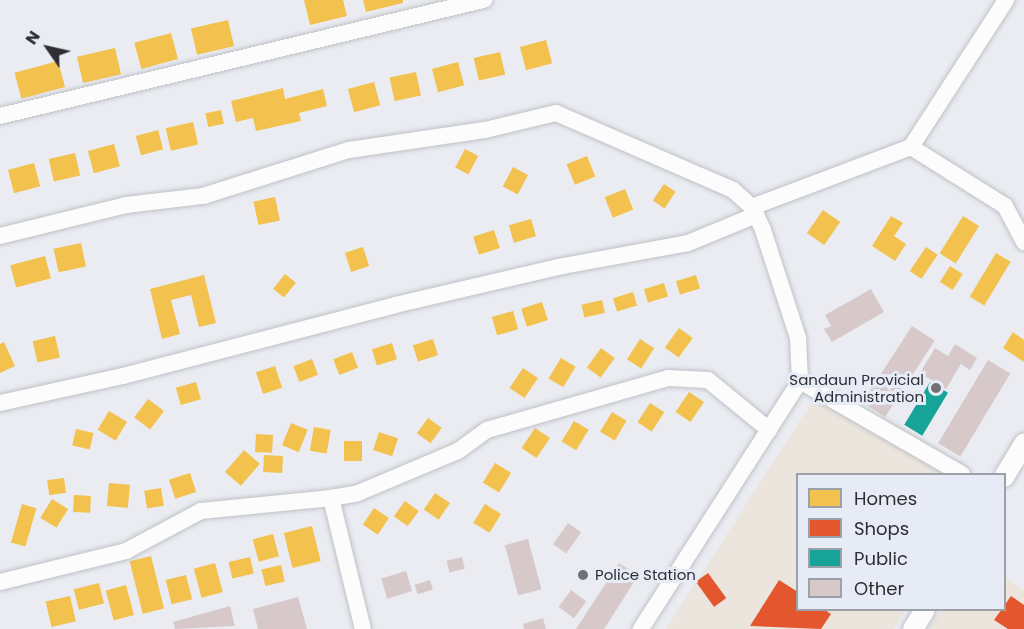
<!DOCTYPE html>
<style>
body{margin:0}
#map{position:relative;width:1024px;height:629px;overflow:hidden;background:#eaecf2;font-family:Poppins,sans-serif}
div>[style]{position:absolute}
.commercial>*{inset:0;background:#ebe5dd}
.homes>*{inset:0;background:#f2c14e;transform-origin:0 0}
.shops>*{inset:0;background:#e4572e;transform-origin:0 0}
.public>*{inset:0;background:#17a398;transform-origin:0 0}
.building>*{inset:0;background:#d7c9ca;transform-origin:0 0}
.roads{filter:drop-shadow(0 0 2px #bfc1c5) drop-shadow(0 0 2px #bfc1c5)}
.minor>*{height:16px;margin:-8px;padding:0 8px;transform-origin:8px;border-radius:8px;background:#fcfcfd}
.tertiary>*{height:20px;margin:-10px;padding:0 10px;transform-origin:10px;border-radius:10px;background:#fcfcfd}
.dots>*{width:16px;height:16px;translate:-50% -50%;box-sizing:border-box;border:3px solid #e6ebf6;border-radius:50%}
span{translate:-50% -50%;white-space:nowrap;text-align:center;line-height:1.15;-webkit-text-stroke:6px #e6ebf6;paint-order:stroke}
.poi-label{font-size:15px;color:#2e2f34}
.right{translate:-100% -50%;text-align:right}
.left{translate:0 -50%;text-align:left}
.legend{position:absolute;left:796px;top:473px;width:210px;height:138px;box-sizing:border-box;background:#e6ebf6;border:2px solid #9ca0a8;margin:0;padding:8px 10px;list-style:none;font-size:18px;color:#2e2f34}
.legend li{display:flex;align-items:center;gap:12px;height:30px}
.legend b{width:30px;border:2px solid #9ca0a8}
.north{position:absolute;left:18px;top:18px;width:60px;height:60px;-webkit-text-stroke:4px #e6ebf6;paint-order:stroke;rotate:304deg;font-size:16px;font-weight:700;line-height:24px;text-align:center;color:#2e2f34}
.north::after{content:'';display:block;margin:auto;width:21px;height:27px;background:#2e2f34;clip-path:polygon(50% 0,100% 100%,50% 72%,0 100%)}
</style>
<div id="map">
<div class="commercial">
<div style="clip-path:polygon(814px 399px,947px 474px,798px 474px,798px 610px,906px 610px,893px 629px,666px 629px)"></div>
<div style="clip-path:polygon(1005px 577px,1024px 590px,1024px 629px,929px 629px,941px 610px,1004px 610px)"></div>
</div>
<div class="homes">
<div style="clip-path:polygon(304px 0,343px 0,347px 16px,310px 25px)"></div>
<div style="clip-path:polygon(363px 0,403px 0,403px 3px,366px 12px)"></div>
<div style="left:228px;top:20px;width:27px;height:38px;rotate:77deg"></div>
<div style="left:171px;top:33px;width:27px;height:38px;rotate:75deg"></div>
<div style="left:546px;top:40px;width:24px;height:27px;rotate:75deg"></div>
<div style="left:115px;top:48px;width:27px;height:39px;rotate:77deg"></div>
<div style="left:500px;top:52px;width:23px;height:27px;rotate:77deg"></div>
<div style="left:58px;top:61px;width:27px;height:45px;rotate:75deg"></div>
<div style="left:458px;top:62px;width:24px;height:27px;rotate:75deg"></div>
<div style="left:416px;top:72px;width:24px;height:27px;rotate:78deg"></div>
<div style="left:374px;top:82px;width:24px;height:27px;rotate:75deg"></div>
<div style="clip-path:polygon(283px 88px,285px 99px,323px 89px,327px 106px,299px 113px,301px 121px,256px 131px,253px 118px,236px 122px,231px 101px)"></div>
<div style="left:221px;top:110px;width:14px;height:16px;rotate:78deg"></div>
<div style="left:193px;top:122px;width:23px;height:28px;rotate:77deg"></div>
<div style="left:158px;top:130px;width:20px;height:23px;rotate:75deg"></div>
<div style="left:114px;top:144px;width:23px;height:27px;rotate:75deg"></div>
<div style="left:465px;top:149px;width:15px;height:21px;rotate:28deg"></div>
<div style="left:75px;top:153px;width:23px;height:27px;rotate:77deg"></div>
<div style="left:587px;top:156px;width:22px;height:22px;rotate:68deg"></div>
<div style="left:34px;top:163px;width:24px;height:27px;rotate:75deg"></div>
<div style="left:513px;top:167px;width:17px;height:22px;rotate:28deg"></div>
<div style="left:664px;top:184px;width:14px;height:20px;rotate:34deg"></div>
<div style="left:625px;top:189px;width:22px;height:22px;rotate:68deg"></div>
<div style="left:275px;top:197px;width:24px;height:22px;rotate:78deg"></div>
<div style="left:823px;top:210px;width:21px;height:28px;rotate:35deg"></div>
<div style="clip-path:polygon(891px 216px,903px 223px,894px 236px,906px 244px,895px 261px,872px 246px)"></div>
<div style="left:963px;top:216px;width:19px;height:44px;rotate:32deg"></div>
<div style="left:531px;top:219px;width:18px;height:23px;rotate:74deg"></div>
<div style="left:494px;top:230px;width:19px;height:22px;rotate:72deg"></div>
<div style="left:81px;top:243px;width:24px;height:28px;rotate:78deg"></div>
<div style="left:363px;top:247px;width:20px;height:19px;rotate:72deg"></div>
<div style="left:926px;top:247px;width:14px;height:29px;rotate:34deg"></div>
<div style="left:996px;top:253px;width:17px;height:51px;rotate:31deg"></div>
<div style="left:45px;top:256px;width:23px;height:36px;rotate:75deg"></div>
<div style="left:950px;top:266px;width:15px;height:19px;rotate:32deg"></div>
<div style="left:285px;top:274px;width:14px;height:19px;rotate:39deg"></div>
<div style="clip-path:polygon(204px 275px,216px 323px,199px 327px,191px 295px,171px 300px,180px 334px,162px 339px,150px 289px)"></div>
<div style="left:696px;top:275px;width:14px;height:21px;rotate:73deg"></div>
<div style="left:664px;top:283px;width:14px;height:21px;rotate:73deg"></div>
<div style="left:633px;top:292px;width:14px;height:21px;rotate:73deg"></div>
<div style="left:602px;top:300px;width:13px;height:21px;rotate:77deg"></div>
<div style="left:542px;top:302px;width:19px;height:22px;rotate:72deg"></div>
<div style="left:513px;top:311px;width:19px;height:22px;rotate:74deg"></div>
<div style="left:679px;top:328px;width:17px;height:24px;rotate:36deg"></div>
<div style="clip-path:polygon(1013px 332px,1024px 340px,1024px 362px,1003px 348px)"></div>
<div style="left:55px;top:336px;width:22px;height:23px;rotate:77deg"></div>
<div style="left:433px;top:339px;width:17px;height:21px;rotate:73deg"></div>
<div style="left:640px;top:339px;width:17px;height:24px;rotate:33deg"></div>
<div style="clip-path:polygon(4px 342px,15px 366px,0 373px,0 344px)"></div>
<div style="left:392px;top:343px;width:17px;height:21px;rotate:73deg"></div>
<div style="left:601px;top:348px;width:17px;height:24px;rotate:36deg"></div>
<div style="left:352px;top:352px;width:17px;height:20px;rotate:69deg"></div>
<div style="left:561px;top:358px;width:17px;height:24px;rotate:31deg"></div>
<div style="left:312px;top:359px;width:17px;height:20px;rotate:69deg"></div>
<div style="left:275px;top:366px;width:23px;height:20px;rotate:72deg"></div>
<div style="left:523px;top:368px;width:18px;height:24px;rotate:34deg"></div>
<div style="left:196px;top:382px;width:18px;height:21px;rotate:74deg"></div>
<div style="left:689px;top:392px;width:18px;height:24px;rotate:34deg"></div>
<div style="left:148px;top:399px;width:20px;height:23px;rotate:37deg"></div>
<div style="left:650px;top:403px;width:17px;height:23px;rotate:33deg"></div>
<div style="left:109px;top:411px;width:21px;height:22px;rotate:31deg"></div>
<div style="left:612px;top:412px;width:17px;height:23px;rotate:31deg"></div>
<div style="left:428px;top:418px;width:17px;height:19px;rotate:36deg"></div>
<div style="left:574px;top:421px;width:17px;height:24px;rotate:31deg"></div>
<div style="left:291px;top:423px;width:18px;height:24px;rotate:22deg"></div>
<div style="left:314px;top:427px;width:17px;height:24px;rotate:10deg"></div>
<div style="left:535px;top:428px;width:18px;height:24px;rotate:34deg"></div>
<div style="left:76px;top:429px;width:18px;height:17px;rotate:13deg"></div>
<div style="left:379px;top:432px;width:20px;height:19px;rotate:18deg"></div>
<div style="left:256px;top:434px;width:17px;height:18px;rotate:3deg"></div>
<div style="left:344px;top:441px;width:18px;height:20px"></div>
<div style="left:244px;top:450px;width:21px;height:29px;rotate:41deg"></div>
<div style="left:264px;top:455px;width:19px;height:17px;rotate:3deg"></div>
<div style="left:495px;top:463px;width:19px;height:23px;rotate:32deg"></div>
<div style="left:190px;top:473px;width:20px;height:22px;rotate:72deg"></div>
<div style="left:64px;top:478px;width:15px;height:17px;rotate:82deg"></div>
<div style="left:109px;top:483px;width:21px;height:23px;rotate:5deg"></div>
<div style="left:161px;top:488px;width:18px;height:17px;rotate:81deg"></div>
<div style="left:435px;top:493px;width:18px;height:20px;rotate:34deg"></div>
<div style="left:74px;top:495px;width:17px;height:17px;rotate:3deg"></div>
<div style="left:52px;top:499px;width:19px;height:22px;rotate:32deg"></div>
<div style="left:405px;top:501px;width:17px;height:19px;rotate:36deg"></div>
<div style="left:22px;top:504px;width:15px;height:40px;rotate:16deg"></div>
<div style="left:485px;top:504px;width:19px;height:22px;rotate:32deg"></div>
<div style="left:374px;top:508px;width:18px;height:20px;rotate:34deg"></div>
<div style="left:312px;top:526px;width:36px;height:29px;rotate:76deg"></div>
<div style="left:273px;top:534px;width:23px;height:21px;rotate:75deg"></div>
<div style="left:151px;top:556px;width:54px;height:22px;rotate:76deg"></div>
<div style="left:250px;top:557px;width:17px;height:22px;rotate:77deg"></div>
<div style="left:215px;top:563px;width:30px;height:22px;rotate:75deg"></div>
<div style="left:281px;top:565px;width:17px;height:20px;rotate:77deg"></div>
<div style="left:186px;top:575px;width:25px;height:21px;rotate:76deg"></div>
<div style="left:99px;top:583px;width:21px;height:26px;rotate:76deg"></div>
<div style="left:126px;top:585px;width:31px;height:21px;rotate:75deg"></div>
<div style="left:70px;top:596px;width:26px;height:25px;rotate:77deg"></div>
</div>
<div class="shops">
<div style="left:708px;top:573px;width:31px;height:15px;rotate:54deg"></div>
<div style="clip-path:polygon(779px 580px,798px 592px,798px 610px,825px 610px,831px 614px,821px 629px,750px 626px)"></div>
<div style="clip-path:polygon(1011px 596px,1024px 605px,1024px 629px,1008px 629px,994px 620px)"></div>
</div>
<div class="public">
<div style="left:930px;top:382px;width:21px;height:50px;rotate:31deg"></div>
</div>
<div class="building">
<div style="clip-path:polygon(871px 289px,884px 312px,832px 342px,824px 329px,831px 326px,825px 315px)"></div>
<div style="left:912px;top:326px;width:27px;height:91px;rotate:33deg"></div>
<div style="clip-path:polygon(955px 344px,977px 358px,970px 370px,961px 364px,946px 389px,920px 373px,935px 348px,948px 356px)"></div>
<div style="left:988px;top:360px;width:26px;height:97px;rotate:31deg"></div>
<div style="left:568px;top:523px;width:16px;height:26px;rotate:35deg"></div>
<div style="left:528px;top:539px;width:52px;height:24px;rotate:75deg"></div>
<div style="left:462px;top:557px;width:12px;height:16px;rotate:76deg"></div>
<div style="clip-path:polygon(619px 563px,638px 576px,604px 629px,576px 629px)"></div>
<div style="left:406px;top:571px;width:21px;height:26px;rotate:73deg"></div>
<div style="left:430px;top:580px;width:10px;height:16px;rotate:73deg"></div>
<div style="left:571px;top:590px;width:19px;height:21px;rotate:36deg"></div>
<div style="clip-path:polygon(298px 597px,307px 629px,258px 629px,253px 609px)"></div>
<div style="clip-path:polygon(230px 606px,235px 626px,175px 629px,173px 622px)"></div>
<div style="clip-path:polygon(543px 618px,546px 629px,524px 629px,523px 624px)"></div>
</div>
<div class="roads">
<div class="minor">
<div style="left:0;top:116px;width:498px;rotate:-13.5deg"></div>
<div style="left:911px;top:147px;width:175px;rotate:-57.1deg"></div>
<div style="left:752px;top:207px;width:170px;rotate:-20.7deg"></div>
<div style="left:911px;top:147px;width:111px;rotate:32.1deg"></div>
<div style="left:1005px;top:206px;width:41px;rotate:62.2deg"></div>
<div style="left:0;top:236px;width:130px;rotate:-13.8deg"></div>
<div style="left:126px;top:205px;width:78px;rotate:-6.7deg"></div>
<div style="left:203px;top:196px;width:153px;rotate:-17.5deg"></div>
<div style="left:349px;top:150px;width:137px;rotate:-8.4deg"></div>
<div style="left:485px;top:130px;width:73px;rotate:-13.5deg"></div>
<div style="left:556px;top:113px;width:193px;rotate:23.5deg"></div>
<div style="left:733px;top:190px;width:25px;rotate:42deg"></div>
<div style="left:752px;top:207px;width:25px;rotate:64deg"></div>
<div style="left:763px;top:230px;width:114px;rotate:72deg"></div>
<div style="left:798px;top:338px;width:43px;rotate:87.3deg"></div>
<div style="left:800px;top:381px;width:295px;rotate:122.7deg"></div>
<div style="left:800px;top:381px;width:187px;rotate:29.9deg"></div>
<div style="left:0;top:403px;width:126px;rotate:-12.4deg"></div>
<div style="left:123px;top:376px;width:281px;rotate:-14.6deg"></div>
<div style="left:395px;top:305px;width:172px;rotate:-13.1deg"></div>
<div style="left:563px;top:266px;width:127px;rotate:-10.4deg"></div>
<div style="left:688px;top:243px;width:74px;rotate:-22.4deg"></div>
<div style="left:331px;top:498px;width:27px;rotate:-10deg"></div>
<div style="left:358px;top:493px;width:108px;rotate:-22.8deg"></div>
<div style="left:458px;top:451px;width:36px;rotate:-36deg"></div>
<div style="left:487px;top:430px;width:188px;rotate:-16deg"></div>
<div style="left:668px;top:378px;width:40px;rotate:2.9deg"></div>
<div style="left:708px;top:380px;width:79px;rotate:39.3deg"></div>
<div style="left:0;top:582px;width:130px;rotate:-13.8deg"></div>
<div style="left:126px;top:551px;width:85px;rotate:-28.1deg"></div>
<div style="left:201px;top:511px;width:131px;rotate:-5.7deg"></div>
<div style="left:331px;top:498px;width:135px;rotate:76.3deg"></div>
</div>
<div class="tertiary">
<div style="left:1004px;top:477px;width:39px;rotate:-59deg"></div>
<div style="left:913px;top:629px;width:22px;rotate:-58deg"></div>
</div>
</div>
<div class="dots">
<div style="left:936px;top:388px;background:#707176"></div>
<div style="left:583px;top:575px;background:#707176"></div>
</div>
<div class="poi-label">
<span class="right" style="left:924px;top:388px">Sandaun Provicial<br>Administration</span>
<span class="left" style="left:595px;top:575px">Police Station</span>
</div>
<ul class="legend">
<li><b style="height:16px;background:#f2c14e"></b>Homes</li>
<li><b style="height:16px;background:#e4572e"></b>Shops</li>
<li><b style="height:16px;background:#17a398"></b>Public</li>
<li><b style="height:16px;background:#d7c9ca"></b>Other</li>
</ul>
<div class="north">N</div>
</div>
